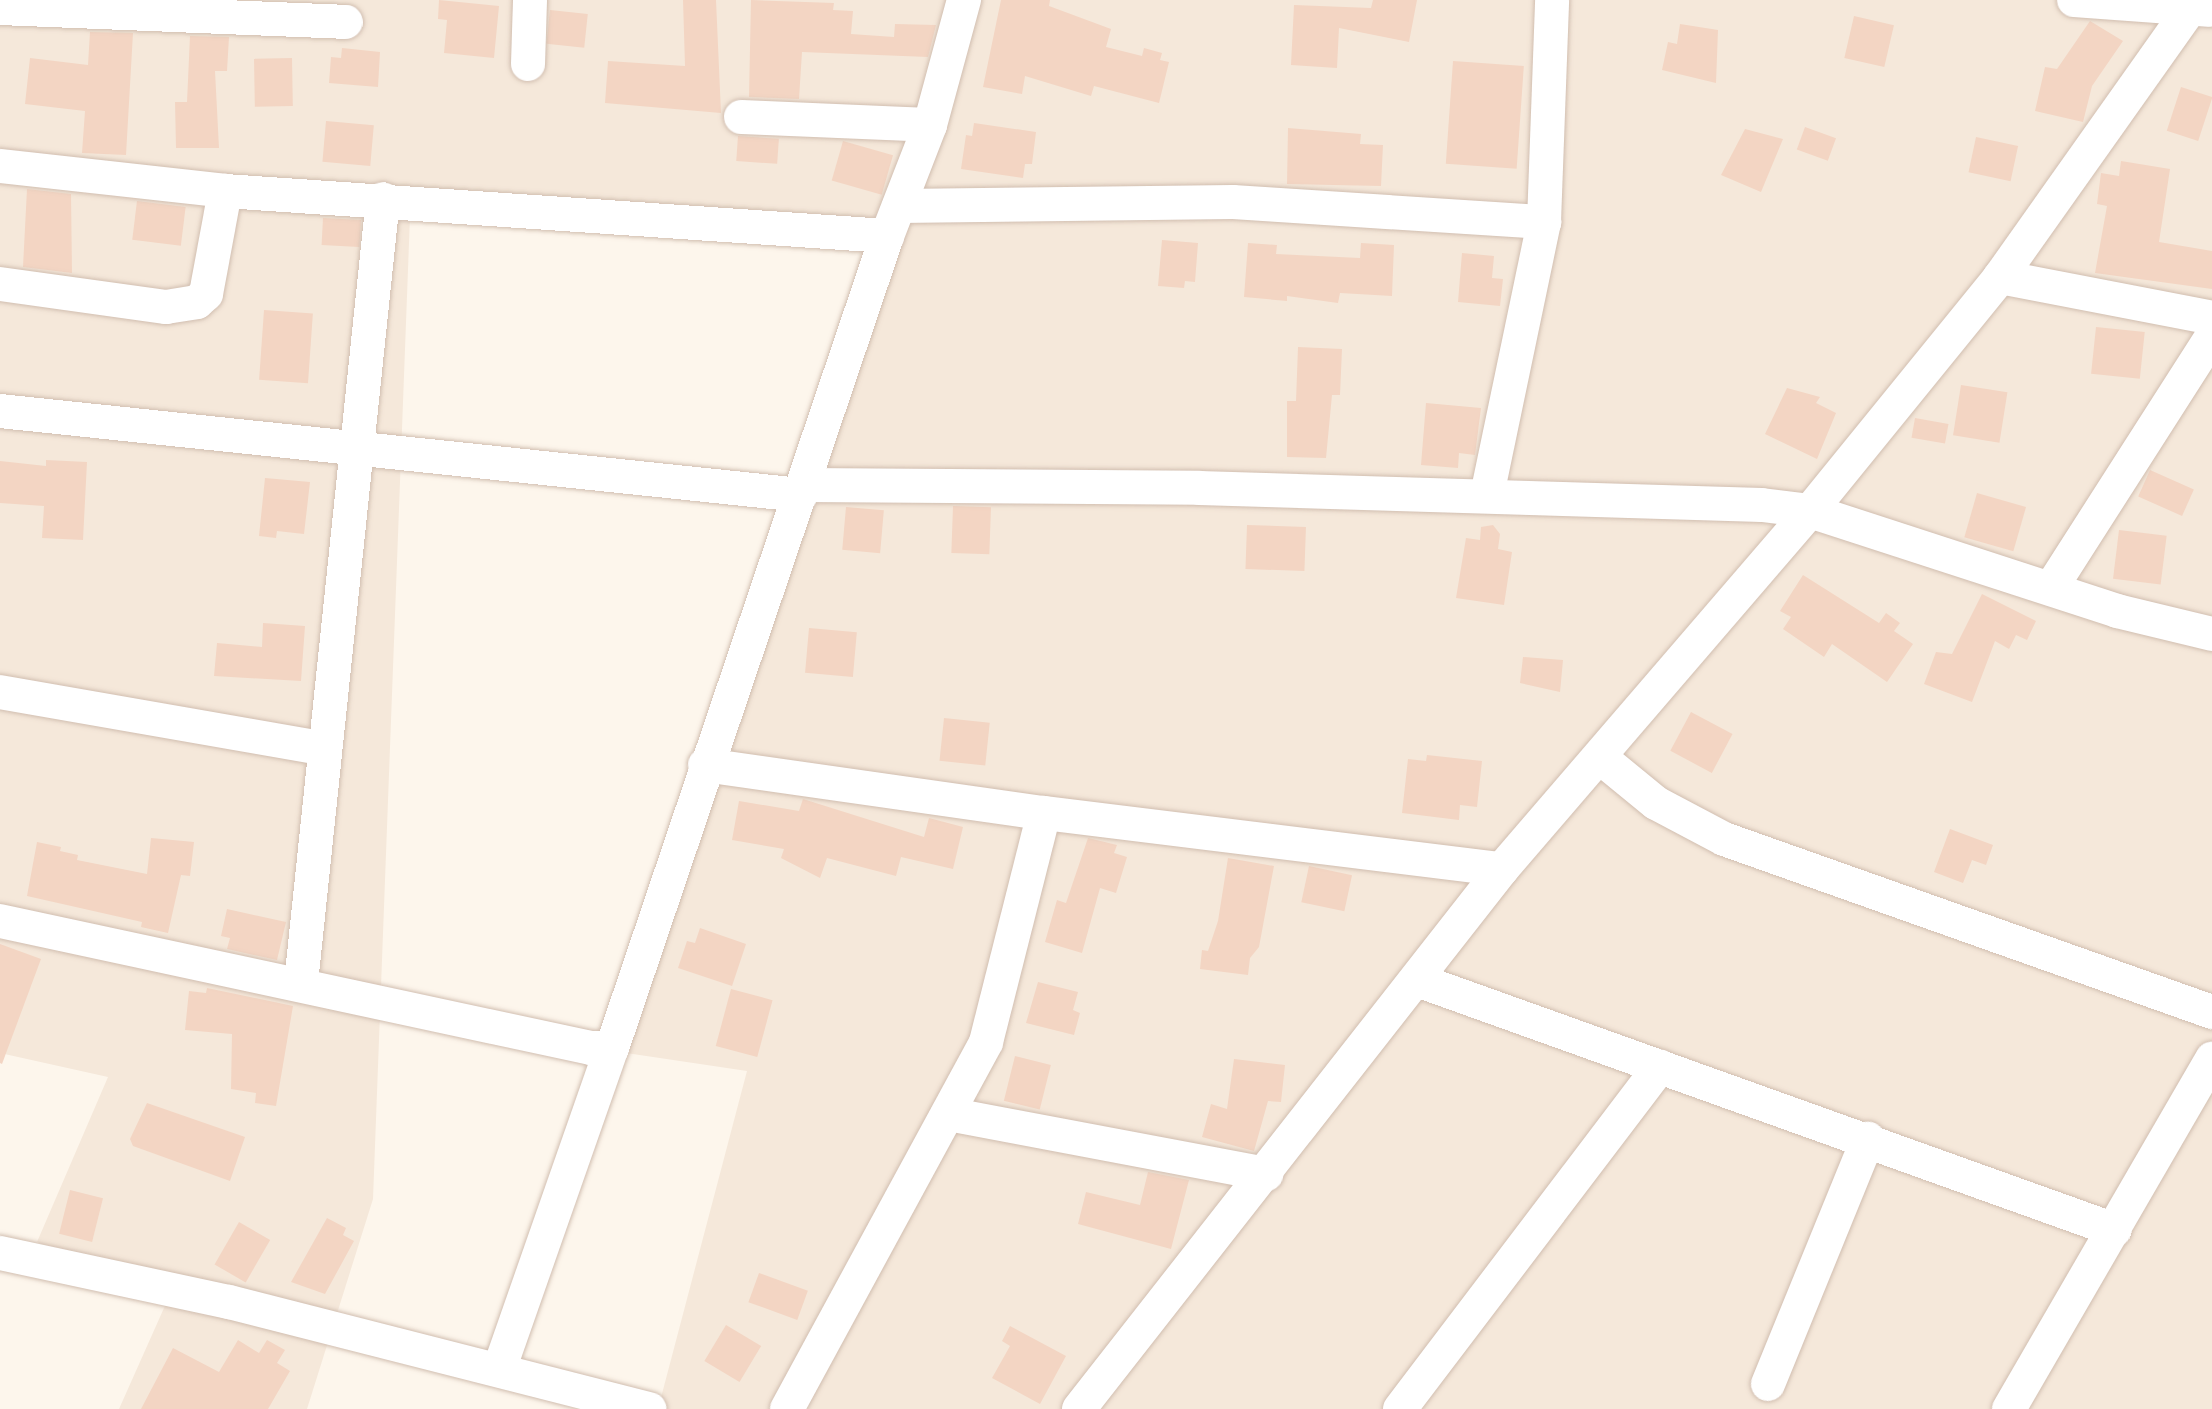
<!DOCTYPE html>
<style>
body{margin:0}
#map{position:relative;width:2212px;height:1409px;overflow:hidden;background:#fdf6ec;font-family:"Work Sans",sans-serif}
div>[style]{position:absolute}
.residential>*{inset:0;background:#f5e8da}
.building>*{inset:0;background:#f3d5c3;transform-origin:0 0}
.roads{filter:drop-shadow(0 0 2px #d1beb0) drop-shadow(0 0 2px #d1beb0)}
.minor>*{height:34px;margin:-17px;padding:0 17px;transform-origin:17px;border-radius:17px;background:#fff}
span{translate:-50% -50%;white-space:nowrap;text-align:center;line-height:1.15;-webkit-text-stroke:8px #fffaf3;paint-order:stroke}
</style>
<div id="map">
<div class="residential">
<div style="clip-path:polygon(0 0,2212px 0,2212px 1409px,658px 1409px,747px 1071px,606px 1050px,888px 235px,411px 190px,373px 1199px,307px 1409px,119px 1409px,168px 1299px,37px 1242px,108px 1077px,0 1053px)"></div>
</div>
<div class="building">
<div style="clip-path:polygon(439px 0,499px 6px,494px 58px,444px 53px,447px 20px,438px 19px)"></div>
<div style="clip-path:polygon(683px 0,716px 0,721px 113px,605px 103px,608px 61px,685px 66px)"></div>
<div style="clip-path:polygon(751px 0,834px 3px,833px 10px,853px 11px,851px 34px,894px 37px,895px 24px,936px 25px,928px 57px,802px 52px,799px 99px,749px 97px)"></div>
<div style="clip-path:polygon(1001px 0,1050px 0,1049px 6px,1111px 29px,1106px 47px,1142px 56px,1144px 48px,1162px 53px,1160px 60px,1169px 62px,1159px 103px,1094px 86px,1091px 96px,1025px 76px,1022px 94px,983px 87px)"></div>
<div style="clip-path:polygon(1373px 0,1417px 0,1409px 42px,1339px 28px,1337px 68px,1291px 65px,1294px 5px,1371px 8px)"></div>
<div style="left:550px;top:10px;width:38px;height:34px;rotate:6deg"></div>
<div style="left:1854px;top:16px;width:41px;height:43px;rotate:13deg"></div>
<div style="clip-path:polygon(2090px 21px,2123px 41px,2092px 86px,2083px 122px,2035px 111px,2045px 67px,2057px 69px)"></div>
<div style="clip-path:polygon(1680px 24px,1718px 30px,1716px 83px,1662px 70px,1668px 42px,1677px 44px)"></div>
<div style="clip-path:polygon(90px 32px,133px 33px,126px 155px,82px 153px,85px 111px,25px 104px,30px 58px,88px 65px)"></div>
<div style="clip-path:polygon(190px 36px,229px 37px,227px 71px,215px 71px,219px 148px,176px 148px,175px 102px,187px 102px)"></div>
<div style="clip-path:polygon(342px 48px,380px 52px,378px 87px,329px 83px,331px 57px,341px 58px)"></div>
<div style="left:292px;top:58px;width:48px;height:38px;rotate:89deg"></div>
<div style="left:1453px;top:61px;width:71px;height:103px;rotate:4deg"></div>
<div style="left:2181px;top:87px;width:33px;height:46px;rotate:18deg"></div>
<div style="left:326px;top:121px;width:48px;height:41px;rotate:5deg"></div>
<div style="clip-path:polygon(974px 123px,1036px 132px,1032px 164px,1025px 164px,1023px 178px,961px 169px,966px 135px,972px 136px)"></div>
<div style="left:1805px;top:127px;width:33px;height:24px;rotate:20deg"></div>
<div style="clip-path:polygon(1288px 128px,1361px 134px,1360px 144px,1383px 145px,1381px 186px,1287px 184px)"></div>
<div style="clip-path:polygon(1745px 129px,1783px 139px,1761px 192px,1721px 175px)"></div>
<div style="left:738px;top:136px;width:41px;height:25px;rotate:4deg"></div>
<div style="left:1976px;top:137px;width:43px;height:36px;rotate:12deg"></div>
<div style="left:843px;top:141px;width:52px;height:41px;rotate:16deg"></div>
<div style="clip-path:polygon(2121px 161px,2170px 169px,2159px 242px,2212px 251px,2212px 289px,2095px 273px,2107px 206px,2097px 204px,2101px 173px,2119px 176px)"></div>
<div style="clip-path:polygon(27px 189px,71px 194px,72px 273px,23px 267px)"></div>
<div style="left:137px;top:201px;width:49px;height:39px;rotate:7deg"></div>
<div style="left:323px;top:218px;width:38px;height:27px;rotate:3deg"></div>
<div style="clip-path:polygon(1162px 240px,1198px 243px,1195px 282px,1185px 281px,1184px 288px,1158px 286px)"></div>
<div style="clip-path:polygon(1248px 243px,1277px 245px,1276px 254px,1360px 258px,1361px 243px,1394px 245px,1392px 296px,1340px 293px,1338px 303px,1287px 296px,1287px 301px,1244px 297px)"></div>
<div style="clip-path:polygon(1462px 253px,1494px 256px,1492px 278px,1503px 279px,1500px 306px,1458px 302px)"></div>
<div style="left:264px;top:310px;width:49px;height:70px;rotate:4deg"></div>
<div style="left:2096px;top:327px;width:49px;height:47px;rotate:6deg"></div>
<div style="clip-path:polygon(1298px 347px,1342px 349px,1340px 395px,1332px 395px,1326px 458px,1287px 457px,1287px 401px,1296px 401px)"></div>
<div style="left:1961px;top:385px;width:47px;height:51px;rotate:9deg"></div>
<div style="clip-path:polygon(1787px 388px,1820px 397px,1816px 403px,1836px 413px,1817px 459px,1765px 434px)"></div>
<div style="clip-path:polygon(1426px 403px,1481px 408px,1475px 455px,1459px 453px,1458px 468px,1421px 465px)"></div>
<div style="left:1915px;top:418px;width:34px;height:20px;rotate:10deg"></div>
<div style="clip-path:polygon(46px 460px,87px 462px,83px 540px,42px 538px,44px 506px,0 503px,0 461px,46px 466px)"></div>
<div style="left:2150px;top:470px;width:48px;height:29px;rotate:24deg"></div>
<div style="clip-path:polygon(265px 478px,310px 482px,304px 534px,277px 531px,276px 538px,259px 536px)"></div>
<div style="left:1977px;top:493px;width:51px;height:46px;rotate:16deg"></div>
<div style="left:953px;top:506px;width:38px;height:47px;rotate:2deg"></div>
<div style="left:846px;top:507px;width:38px;height:43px;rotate:5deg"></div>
<div style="left:1247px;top:525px;width:59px;height:44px;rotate:2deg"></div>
<div style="clip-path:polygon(1493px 525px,1500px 534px,1498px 549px,1512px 552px,1504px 605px,1456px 598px,1466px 538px,1480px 540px,1481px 527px)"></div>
<div style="left:2119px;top:530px;width:48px;height:49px;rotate:7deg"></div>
<div style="clip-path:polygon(1803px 575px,1879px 623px,1886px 613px,1900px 623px,1894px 631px,1913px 644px,1887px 682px,1832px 644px,1824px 657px,1783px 629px,1791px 617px,1780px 611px)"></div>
<div style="clip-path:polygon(1982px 594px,2036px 621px,2027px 640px,2016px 635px,2009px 649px,1995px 641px,1972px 702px,1924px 684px,1936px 652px,1952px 654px)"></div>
<div style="clip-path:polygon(263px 623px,305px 626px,301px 681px,214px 676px,217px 643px,262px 647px)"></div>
<div style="left:809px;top:628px;width:48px;height:45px;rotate:5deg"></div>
<div style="clip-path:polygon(1523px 657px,1563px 660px,1560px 692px,1520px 683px)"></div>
<div style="left:1691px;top:712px;width:47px;height:44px;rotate:28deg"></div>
<div style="left:944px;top:718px;width:46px;height:43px;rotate:6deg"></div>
<div style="clip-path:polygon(1427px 755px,1482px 761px,1477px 807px,1460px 805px,1459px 820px,1402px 813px,1408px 759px,1426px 761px)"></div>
<div style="clip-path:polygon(803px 799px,924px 837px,929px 818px,963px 827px,953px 869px,901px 857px,896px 876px,827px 858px,820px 878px,781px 858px,784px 849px,732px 840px,739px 801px,799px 811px)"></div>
<div style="clip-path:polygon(1950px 829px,1993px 845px,1986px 865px,1972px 860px,1963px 883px,1934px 872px)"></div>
<div style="clip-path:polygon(151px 838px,194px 842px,190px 876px,181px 875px,168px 933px,141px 927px,142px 922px,27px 896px,37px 842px,61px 847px,60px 851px,78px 855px,77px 860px,147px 874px)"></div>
<div style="clip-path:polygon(1088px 838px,1117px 845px,1114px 853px,1127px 857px,1116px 893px,1100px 888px,1082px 953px,1045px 942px,1057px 900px,1066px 903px)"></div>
<div style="clip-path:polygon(1228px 858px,1274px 866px,1259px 947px,1250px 958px,1248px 975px,1200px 969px,1202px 950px,1208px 951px,1218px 921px)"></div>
<div style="left:1309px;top:866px;width:44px;height:37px;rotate:12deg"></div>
<div style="clip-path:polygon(227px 909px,286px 922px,277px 960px,227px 949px,230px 938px,221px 936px)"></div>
<div style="clip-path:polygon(700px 928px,746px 944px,732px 986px,678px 968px,687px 941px,695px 943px)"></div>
<div style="clip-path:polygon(0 944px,41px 959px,2px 1064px,0 1063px)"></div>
<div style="clip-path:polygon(1038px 982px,1078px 992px,1073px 1010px,1080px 1013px,1074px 1035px,1026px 1023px)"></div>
<div style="clip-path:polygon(207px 988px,293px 1006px,276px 1106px,255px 1103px,256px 1093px,231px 1089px,232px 1034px,185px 1030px,189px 991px,206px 993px)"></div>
<div style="left:731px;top:989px;width:43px;height:59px;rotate:15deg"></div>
<div style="left:1015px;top:1056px;width:37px;height:46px;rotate:14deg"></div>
<div style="clip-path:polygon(1234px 1059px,1285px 1065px,1281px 1102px,1268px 1101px,1254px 1151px,1202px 1137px,1211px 1104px,1227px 1109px)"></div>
<div style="clip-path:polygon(147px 1103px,245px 1137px,230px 1181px,133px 1146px,130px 1139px)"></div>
<div style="clip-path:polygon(1148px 1172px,1189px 1180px,1171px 1249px,1078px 1224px,1086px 1192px,1140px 1205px)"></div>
<div style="left:70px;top:1190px;width:34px;height:45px;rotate:14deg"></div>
<div style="clip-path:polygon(327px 1218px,346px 1228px,343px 1235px,354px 1241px,325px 1294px,291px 1282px)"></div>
<div style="left:239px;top:1222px;width:36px;height:49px;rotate:30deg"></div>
<div style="left:759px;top:1273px;width:52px;height:31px;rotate:20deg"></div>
<div style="left:726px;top:1325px;width:41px;height:42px;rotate:31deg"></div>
<div style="clip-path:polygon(1010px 1326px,1066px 1356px,1040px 1404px,992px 1378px,1010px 1346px,1002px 1341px)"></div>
<div style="clip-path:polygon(238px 1340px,259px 1353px,267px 1340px,285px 1350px,277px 1363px,290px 1371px,268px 1409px,141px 1409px,173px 1348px,219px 1372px)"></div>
</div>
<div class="roads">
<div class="minor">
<div style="left:2074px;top:0;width:135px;rotate:4.2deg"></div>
<div style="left:0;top:8px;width:346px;rotate:2.3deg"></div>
<div style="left:528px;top:64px;width:64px;rotate:-88.2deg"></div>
<div style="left:741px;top:117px;width:189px;rotate:2.4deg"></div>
<div style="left:0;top:166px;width:226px;rotate:6.3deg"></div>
<div style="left:225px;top:191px;width:664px;rotate:3.89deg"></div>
<div style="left:899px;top:206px;width:334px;rotate:-0.7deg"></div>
<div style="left:1233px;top:202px;width:312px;rotate:3.7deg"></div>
<div style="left:2000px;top:277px;width:216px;rotate:10.9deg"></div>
<div style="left:0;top:284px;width:168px;rotate:7.9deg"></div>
<div style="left:166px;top:307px;width:31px;rotate:-9deg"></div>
<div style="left:197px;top:302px;width:12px;rotate:-42deg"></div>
<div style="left:206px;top:294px;width:105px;rotate:-79.5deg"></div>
<div style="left:0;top:411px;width:805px;rotate:5.99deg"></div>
<div style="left:805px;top:485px;width:394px;rotate:0.4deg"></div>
<div style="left:1199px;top:488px;width:563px;rotate:1.73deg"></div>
<div style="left:1762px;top:505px;width:48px;rotate:7.1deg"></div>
<div style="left:1810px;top:511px;width:323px;rotate:18deg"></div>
<div style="left:2117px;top:611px;width:98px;rotate:13.6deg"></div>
<div style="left:1487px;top:495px;width:279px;rotate:-78.2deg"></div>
<div style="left:1544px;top:222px;width:222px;rotate:-87.9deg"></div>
<div style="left:2051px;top:588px;width:299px;rotate:-57.4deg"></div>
<div style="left:0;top:692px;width:326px;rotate:9.9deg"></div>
<div style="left:1601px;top:758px;width:71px;rotate:39.3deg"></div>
<div style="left:1656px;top:803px;width:77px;rotate:27.9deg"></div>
<div style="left:1724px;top:839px;width:518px;rotate:19.52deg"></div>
<div style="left:705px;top:765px;width:342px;rotate:8.1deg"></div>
<div style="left:1044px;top:813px;width:461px;rotate:7deg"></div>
<div style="left:0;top:921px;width:604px;rotate:12.13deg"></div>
<div style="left:591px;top:1048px;width:21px"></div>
<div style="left:612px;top:1048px;width:857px;rotate:-71.29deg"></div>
<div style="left:887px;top:236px;width:119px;rotate:-68.8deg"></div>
<div style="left:930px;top:125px;width:130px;rotate:-74.8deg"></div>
<div style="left:1417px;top:980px;width:741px;rotate:19.71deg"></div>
<div style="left:301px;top:983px;width:788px;rotate:-84.03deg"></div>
<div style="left:948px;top:1114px;width:324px;rotate:10.7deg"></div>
<div style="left:0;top:1253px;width:234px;rotate:12.1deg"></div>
<div style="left:229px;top:1302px;width:434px;rotate:14.3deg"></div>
<div style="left:500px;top:1367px;width:338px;rotate:-70.7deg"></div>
<div style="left:1768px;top:1384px;width:265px;rotate:-67.8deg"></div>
<div style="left:787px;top:1409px;width:417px;rotate:-61.5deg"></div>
<div style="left:986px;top:1042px;width:236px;rotate:-75.8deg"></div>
<div style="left:1079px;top:1409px;width:686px;rotate:-51.93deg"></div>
<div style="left:1502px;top:869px;width:472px;rotate:-49.3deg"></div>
<div style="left:1810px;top:511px;width:301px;rotate:-50.9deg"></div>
<div style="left:2000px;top:277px;width:329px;rotate:-54.7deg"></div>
<div style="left:1400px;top:1409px;width:430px;rotate:-52.8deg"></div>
<div style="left:2009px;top:1409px;width:405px;rotate:-59.9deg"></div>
</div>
</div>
</div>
